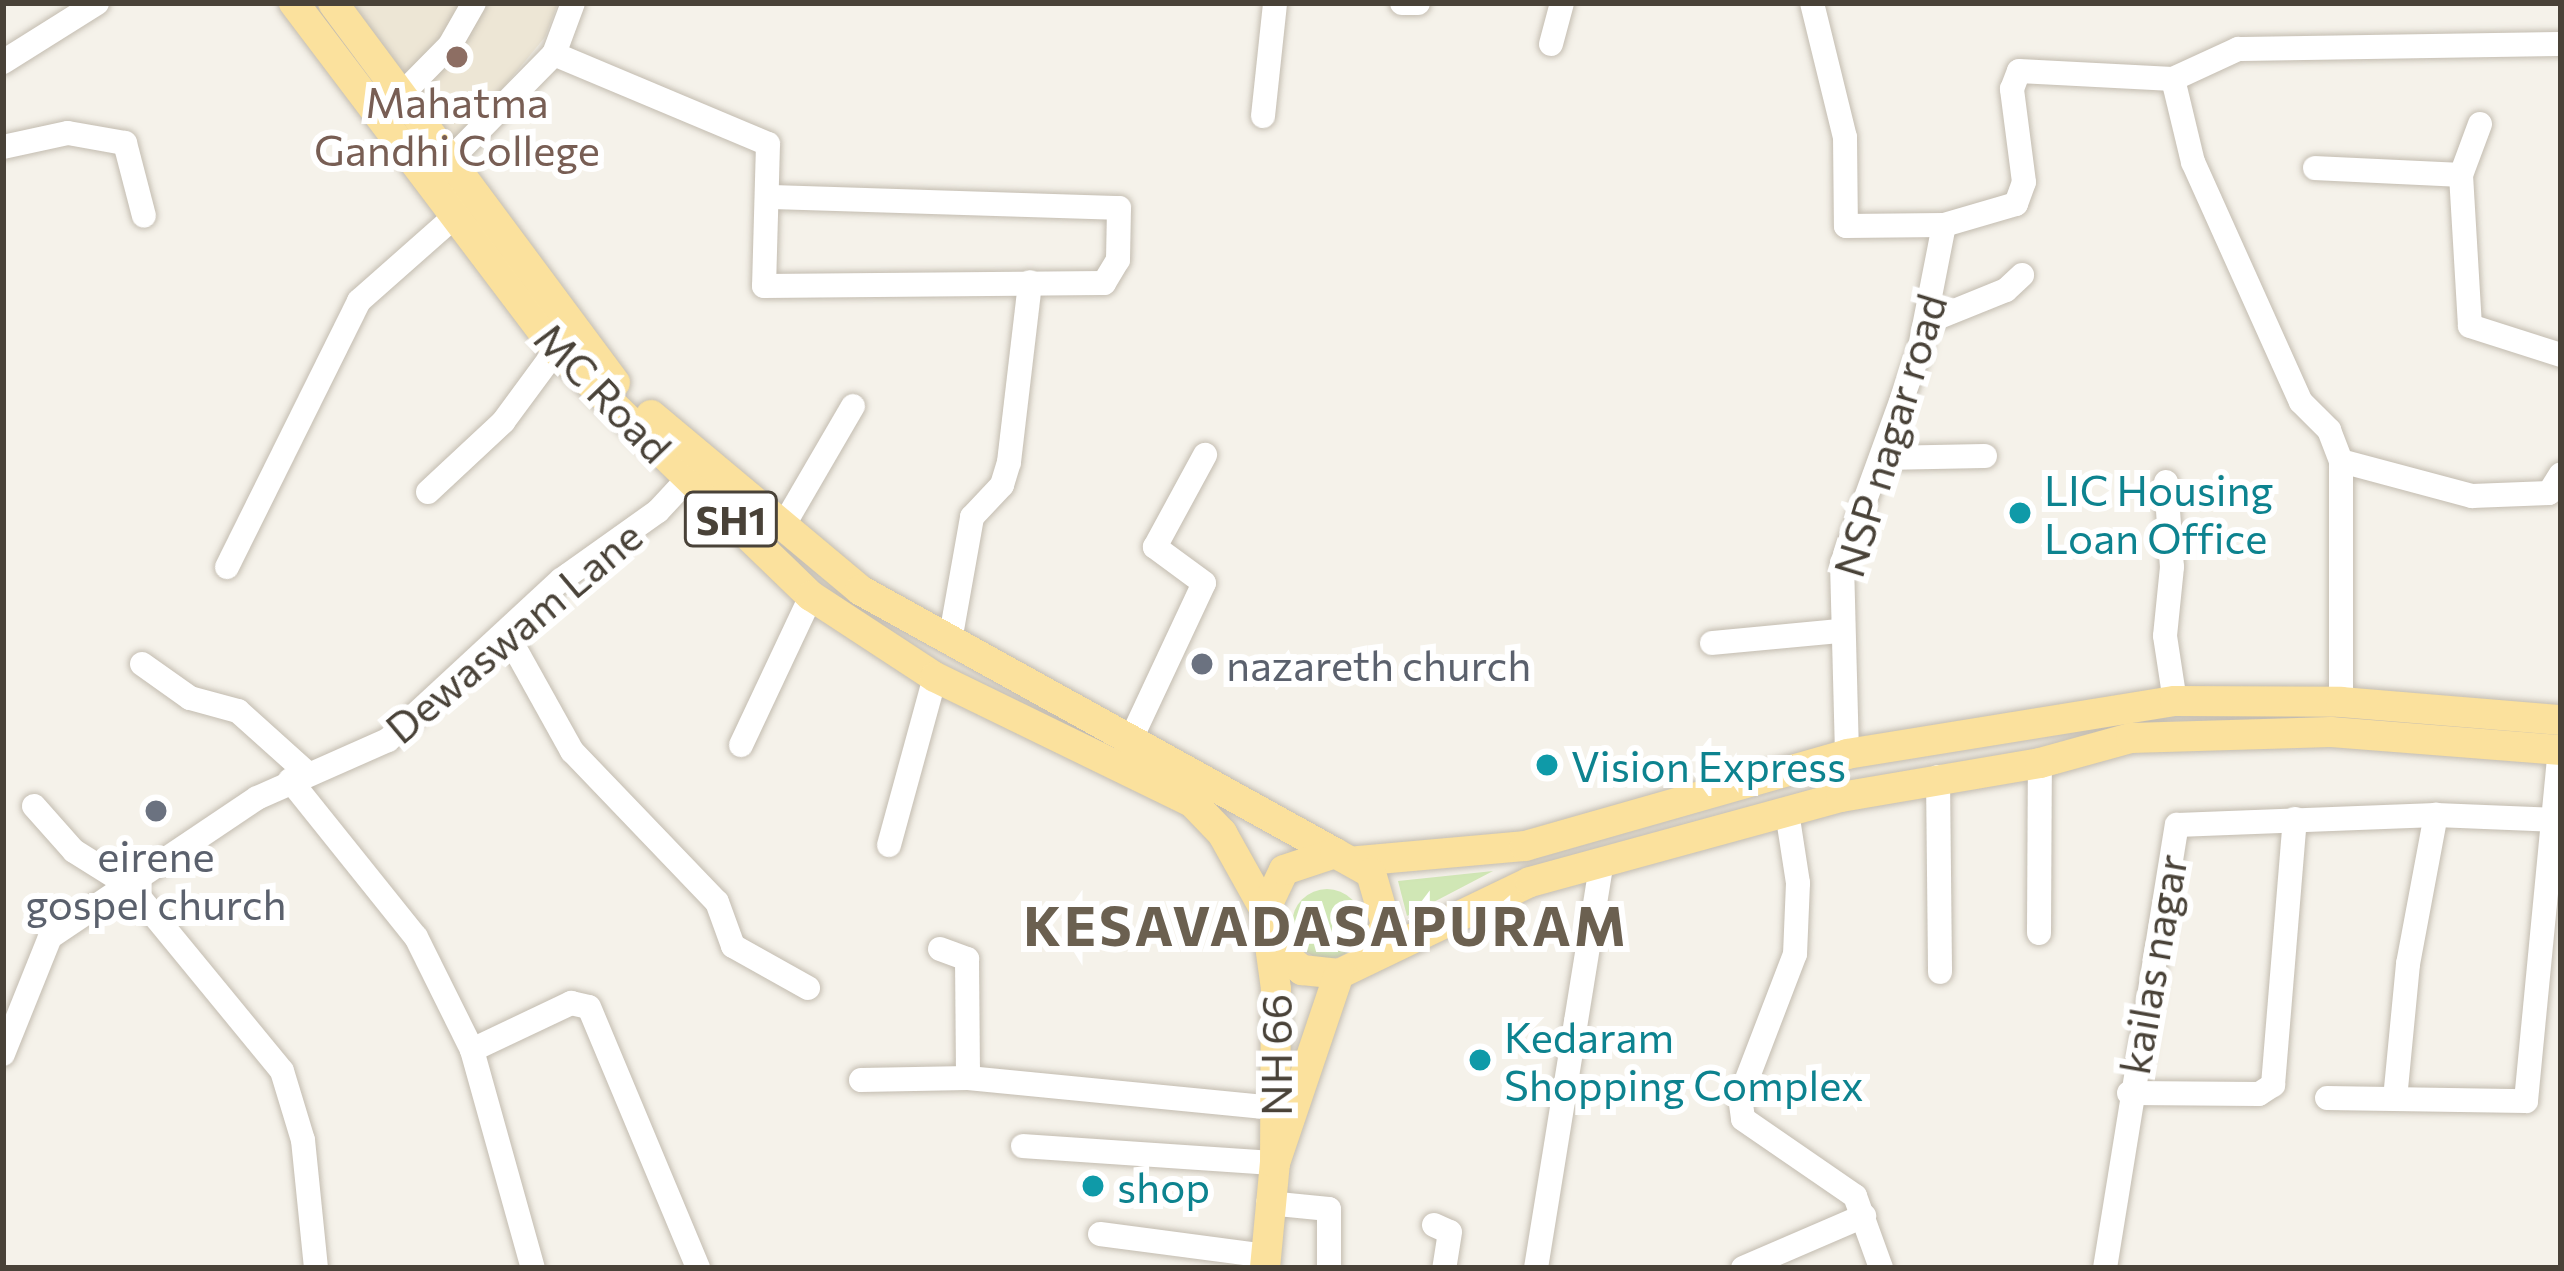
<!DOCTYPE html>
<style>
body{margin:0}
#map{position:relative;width:2564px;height:1271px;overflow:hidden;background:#f5f2ea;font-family:Commissioner,sans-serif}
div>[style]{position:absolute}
.education>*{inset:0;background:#ede6d5}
.green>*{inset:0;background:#d0e7b5}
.round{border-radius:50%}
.roads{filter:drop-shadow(0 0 3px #c3bcb0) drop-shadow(0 0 3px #c3bcb0)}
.minor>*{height:24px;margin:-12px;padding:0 12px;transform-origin:12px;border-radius:12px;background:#fff}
.major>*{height:30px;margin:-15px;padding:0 15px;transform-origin:15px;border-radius:15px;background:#fbe19d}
.dots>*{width:33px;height:33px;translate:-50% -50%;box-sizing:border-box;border:6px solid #fff;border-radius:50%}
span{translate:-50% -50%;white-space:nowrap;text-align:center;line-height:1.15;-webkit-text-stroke:12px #fff;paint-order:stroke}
.shield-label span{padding:3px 9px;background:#fff;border:3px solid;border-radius:9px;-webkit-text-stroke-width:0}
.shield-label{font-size:39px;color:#494238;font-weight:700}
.education-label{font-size:42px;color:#785e54}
.street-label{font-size:42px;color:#494238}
.culture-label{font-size:42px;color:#0d838f}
.left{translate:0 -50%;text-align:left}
.worship-label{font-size:42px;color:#5b616d}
.district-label{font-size:54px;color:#6b6050;font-weight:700;letter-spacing:3px}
.frame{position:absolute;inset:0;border:6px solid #494238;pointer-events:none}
</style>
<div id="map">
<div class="education">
<div style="clip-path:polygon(343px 3px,558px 3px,545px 37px,453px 148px)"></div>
</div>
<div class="green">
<div style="clip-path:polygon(1493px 871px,1407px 916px,1398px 881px)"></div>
<div class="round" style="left:1292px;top:889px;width:70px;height:70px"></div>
</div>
<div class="roads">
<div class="minor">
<div style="left:1402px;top:3px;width:16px"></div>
<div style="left:1812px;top:3px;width:138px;rotate:76.2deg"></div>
<div style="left:1845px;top:137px;width:89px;rotate:89.4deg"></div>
<div style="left:1846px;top:226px;width:98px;rotate:-0.6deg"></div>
<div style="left:1944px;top:225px;width:129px;rotate:101.1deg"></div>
<div style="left:1919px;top:352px;width:225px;rotate:110deg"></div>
<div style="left:1842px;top:563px;width:191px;rotate:88.5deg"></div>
<div style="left:1551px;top:44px;width:42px;rotate:-75deg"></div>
<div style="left:554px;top:54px;width:232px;rotate:22.8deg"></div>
<div style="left:768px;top:144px;width:142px;rotate:91.6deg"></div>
<div style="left:764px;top:286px;width:340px;rotate:-0.5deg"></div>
<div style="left:1104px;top:283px;width:27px;rotate:-59deg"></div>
<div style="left:1118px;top:260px;width:52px;rotate:-88.9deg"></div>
<div style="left:1119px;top:208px;width:351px;rotate:-178.2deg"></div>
<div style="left:3px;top:62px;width:111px;rotate:-32.1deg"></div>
<div style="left:2173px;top:79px;width:85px;rotate:76.5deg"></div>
<div style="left:2193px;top:162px;width:263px;rotate:65.8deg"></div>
<div style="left:2301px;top:402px;width:40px;rotate:45deg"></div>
<div style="left:2329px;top:430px;width:33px;rotate:69deg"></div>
<div style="left:397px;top:99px;width:76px;rotate:-45.5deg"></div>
<div style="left:450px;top:45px;width:48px;rotate:-60.3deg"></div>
<div style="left:1263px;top:116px;width:114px;rotate:-83.9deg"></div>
<div style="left:2480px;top:124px;width:54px;rotate:110.4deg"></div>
<div style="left:2461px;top:175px;width:151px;rotate:86.6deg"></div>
<div style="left:2470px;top:326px;width:96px;rotate:17.7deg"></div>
<div style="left:3px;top:147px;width:66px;rotate:-12.2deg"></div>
<div style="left:68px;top:133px;width:58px;rotate:10deg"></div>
<div style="left:125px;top:143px;width:75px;rotate:75.4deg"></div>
<div style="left:2315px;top:168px;width:146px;rotate:2.7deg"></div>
<div style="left:439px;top:171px;width:164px;rotate:-45.5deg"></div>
<div style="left:554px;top:54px;width:54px;rotate:-69.6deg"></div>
<div style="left:1944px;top:225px;width:75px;rotate:-16.3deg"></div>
<div style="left:2016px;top:204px;width:23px;rotate:-70deg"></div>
<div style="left:2024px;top:182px;width:94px;rotate:-97.4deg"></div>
<div style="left:2012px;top:89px;width:19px;rotate:-69deg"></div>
<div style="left:2019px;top:71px;width:154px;rotate:3deg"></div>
<div style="left:2173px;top:79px;width:72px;rotate:-24.8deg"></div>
<div style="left:2238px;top:49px;width:323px;rotate:-0.9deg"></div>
<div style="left:1927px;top:322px;width:85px;rotate:-22.1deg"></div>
<div style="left:2006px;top:290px;width:22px;rotate:-43deg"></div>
<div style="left:1882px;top:458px;width:103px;rotate:-1.1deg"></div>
<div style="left:2166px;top:482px;width:85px;rotate:86deg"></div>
<div style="left:2172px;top:567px;width:69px;rotate:95.8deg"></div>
<div style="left:2165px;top:636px;width:66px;rotate:81.3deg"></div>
<div style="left:428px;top:492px;width:103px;rotate:-43deg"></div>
<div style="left:503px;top:422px;width:89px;rotate:-53.6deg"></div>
<div style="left:782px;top:528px;width:141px;rotate:-59.8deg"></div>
<div style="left:227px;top:567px;width:297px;rotate:-63.6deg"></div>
<div style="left:359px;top:301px;width:128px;rotate:-41.5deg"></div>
<div style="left:508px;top:636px;width:132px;rotate:60.9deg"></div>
<div style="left:572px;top:751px;width:209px;rotate:46.2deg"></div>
<div style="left:717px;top:902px;width:47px;rotate:70deg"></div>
<div style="left:733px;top:946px;width:86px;rotate:29.2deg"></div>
<div style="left:950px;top:641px;width:126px;rotate:-79.9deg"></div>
<div style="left:972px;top:517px;width:44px;rotate:-46.8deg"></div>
<div style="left:1002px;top:485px;width:24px;rotate:-73deg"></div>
<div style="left:1009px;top:462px;width:181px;rotate:-83.3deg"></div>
<div style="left:1712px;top:643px;width:129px;rotate:-5.4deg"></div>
<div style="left:142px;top:664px;width:59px;rotate:35.3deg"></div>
<div style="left:190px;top:698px;width:50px;rotate:15.2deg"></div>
<div style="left:238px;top:711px;width:93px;rotate:41.9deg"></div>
<div style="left:2341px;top:702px;width:241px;rotate:-90deg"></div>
<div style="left:2341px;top:461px;width:136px;rotate:15deg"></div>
<div style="left:2472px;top:496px;width:77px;rotate:-2.2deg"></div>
<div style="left:2549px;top:493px;width:22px;rotate:-58deg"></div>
<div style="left:1130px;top:741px;width:174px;rotate:-64.9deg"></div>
<div style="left:1204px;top:583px;width:61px;rotate:-143.7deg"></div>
<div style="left:1155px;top:547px;width:105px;rotate:-61.5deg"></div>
<div style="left:741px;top:745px;width:165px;rotate:-64.8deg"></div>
<div style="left:1938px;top:777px;width:195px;rotate:89.4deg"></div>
<div style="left:290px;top:780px;width:201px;rotate:51.3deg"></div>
<div style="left:416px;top:937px;width:126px;rotate:63.6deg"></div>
<div style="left:472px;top:1050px;width:226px;rotate:74.4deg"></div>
<div style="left:34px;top:806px;width:60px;rotate:48.4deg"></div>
<div style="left:74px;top:851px;width:66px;rotate:32deg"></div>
<div style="left:130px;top:886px;width:239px;rotate:50.6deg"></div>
<div style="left:282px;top:1071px;width:72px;rotate:73.1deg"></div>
<div style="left:303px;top:1140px;width:129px;rotate:84.2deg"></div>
<div style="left:1787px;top:812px;width:72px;rotate:81.2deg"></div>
<div style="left:1798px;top:883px;width:71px;rotate:92.4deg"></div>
<div style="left:1795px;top:954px;width:153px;rotate:111deg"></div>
<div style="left:1740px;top:1097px;width:22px;rotate:82deg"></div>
<div style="left:1743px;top:1119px;width:136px;rotate:34.5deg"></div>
<div style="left:1855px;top:1196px;width:77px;rotate:70.1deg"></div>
<div style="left:889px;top:845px;width:174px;rotate:-74.7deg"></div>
<div style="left:2039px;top:933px;width:170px;rotate:-89.7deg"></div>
<div style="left:940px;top:949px;width:29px;rotate:20deg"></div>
<div style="left:967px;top:959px;width:119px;rotate:89.5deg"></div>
<div style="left:472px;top:1050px;width:110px;rotate:-25.4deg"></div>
<div style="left:571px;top:1003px;width:18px;rotate:13deg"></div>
<div style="left:589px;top:1007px;width:283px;rotate:67.3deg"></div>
<div style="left:3px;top:1054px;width:126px;rotate:-68.1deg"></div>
<div style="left:50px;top:937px;width:249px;rotate:-33.9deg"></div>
<div style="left:257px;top:798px;width:143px;rotate:-23.9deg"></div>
<div style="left:388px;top:740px;width:236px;rotate:-42.8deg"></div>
<div style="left:561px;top:580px;width:119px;rotate:-35.4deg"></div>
<div style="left:658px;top:511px;width:59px;rotate:-47.1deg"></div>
<div style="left:861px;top:1080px;width:107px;rotate:-1.1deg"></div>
<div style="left:968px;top:1078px;width:308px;rotate:5.6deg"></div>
<div style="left:2129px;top:1093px;width:130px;rotate:0.4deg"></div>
<div style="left:2259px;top:1094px;width:17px;rotate:-33deg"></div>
<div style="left:2273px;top:1085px;width:267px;rotate:-85.3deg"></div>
<div style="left:2327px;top:1098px;width:199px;rotate:0.9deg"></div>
<div style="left:2526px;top:1101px;width:353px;rotate:-84.5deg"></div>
<div style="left:2395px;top:1099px;width:136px;rotate:-84.5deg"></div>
<div style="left:2408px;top:964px;width:152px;rotate:-79.4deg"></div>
<div style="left:1023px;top:1146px;width:253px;rotate:3.9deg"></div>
<div style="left:1268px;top:1203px;width:61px;rotate:5.6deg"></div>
<div style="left:1329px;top:1209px;width:59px;rotate:90deg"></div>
<div style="left:1434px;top:1225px;width:17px;rotate:24deg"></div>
<div style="left:1450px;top:1232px;width:36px;rotate:99deg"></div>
<div style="left:1100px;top:1234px;width:167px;rotate:7.5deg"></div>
<div style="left:1536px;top:1268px;width:407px;rotate:-80.8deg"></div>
<div style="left:1743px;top:1268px;width:132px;rotate:-23.3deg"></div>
<div style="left:2105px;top:1268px;width:449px;rotate:-80.8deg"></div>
<div style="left:2177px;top:825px;width:259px;rotate:-2.2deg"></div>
<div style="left:2436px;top:815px;width:122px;rotate:2.3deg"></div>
</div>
<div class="major">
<div style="left:294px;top:3px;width:435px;rotate:52.9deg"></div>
<div style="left:556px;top:350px;width:354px;rotate:44deg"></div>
<div style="left:811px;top:596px;width:148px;rotate:33.2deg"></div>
<div style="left:935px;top:677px;width:287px;rotate:26deg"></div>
<div style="left:1193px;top:803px;width:42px;rotate:46deg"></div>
<div style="left:1222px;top:833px;width:88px;rotate:60.8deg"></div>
<div style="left:333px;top:3px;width:473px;rotate:53.4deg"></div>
<div style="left:651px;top:415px;width:273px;rotate:39.9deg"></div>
<div style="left:860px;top:590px;width:543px;rotate:28.97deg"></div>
<div style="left:1357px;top:861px;width:169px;rotate:-5.1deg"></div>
<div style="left:1525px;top:846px;width:335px;rotate:-15.9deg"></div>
<div style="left:1847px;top:754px;width:332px;rotate:-9.2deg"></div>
<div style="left:2175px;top:701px;width:166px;rotate:0.3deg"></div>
<div style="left:2341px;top:702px;width:221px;rotate:4.7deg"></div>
<div style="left:1274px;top:946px;width:37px;rotate:41deg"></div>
<div style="left:1302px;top:970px;width:37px;rotate:6deg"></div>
<div style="left:1339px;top:974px;width:212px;rotate:-25.7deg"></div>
<div style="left:1530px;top:882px;width:322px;rotate:-15.3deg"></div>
<div style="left:1841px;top:797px;width:202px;rotate:-9.7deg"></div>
<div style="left:2040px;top:763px;width:94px;rotate:-15.4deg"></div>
<div style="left:2131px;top:738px;width:200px;rotate:-1.7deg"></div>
<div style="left:2331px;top:732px;width:231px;rotate:4.5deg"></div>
<div style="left:1275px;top:1163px;width:174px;rotate:-89.7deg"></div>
<div style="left:1276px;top:989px;width:80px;rotate:-97.9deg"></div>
<div style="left:1265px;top:910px;width:44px;rotate:-64.6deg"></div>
<div style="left:1284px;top:870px;width:54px;rotate:-18.4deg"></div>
<div style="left:1335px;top:853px;width:41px;rotate:29.1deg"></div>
<div style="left:1371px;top:873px;width:54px;rotate:73.9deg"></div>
<div style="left:1386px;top:925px;width:38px;rotate:119deg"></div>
<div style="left:1265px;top:1268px;width:105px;rotate:-84.6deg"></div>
<div style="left:1275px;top:1163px;width:200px;rotate:-71.3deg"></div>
</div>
</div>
<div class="dots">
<div style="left:457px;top:57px;background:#8d6e63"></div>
<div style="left:2020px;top:513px;background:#0f9aa8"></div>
<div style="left:1202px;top:664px;background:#6b7280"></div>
<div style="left:1547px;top:765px;background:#0f9aa8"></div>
<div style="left:156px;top:811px;background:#6b7280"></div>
<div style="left:1480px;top:1060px;background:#0f9aa8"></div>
<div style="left:1093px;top:1186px;background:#0f9aa8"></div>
</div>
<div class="shield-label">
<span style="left:731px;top:519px">SH1</span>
</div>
<div class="education-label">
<span style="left:457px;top:125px">Mahatma<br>Gandhi College</span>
</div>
<div class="street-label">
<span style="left:604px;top:392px;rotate:46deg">MC Road</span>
<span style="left:1889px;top:435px;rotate:-73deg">NSP nagar road</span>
<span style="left:513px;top:631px;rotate:-40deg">Dewaswam Lane</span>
<span style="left:2152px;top:964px;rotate:-80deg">kailas nagar</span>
<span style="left:1275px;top:1055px;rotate:-90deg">NH 66</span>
</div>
<div class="culture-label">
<span class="left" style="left:2044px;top:513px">LIC Housing<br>Loan Office</span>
<span class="left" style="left:1571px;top:765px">Vision Express</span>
<span class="left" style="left:1504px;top:1060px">Kedaram<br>Shopping Complex</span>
<span class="left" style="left:1117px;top:1186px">shop</span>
</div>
<div class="worship-label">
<span class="left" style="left:1226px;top:664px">nazareth church</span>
<span style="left:156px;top:879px">eirene<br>gospel church</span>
</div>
<div class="district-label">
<span style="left:1326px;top:924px">KESAVADASAPURAM</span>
</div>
<div class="frame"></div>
</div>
